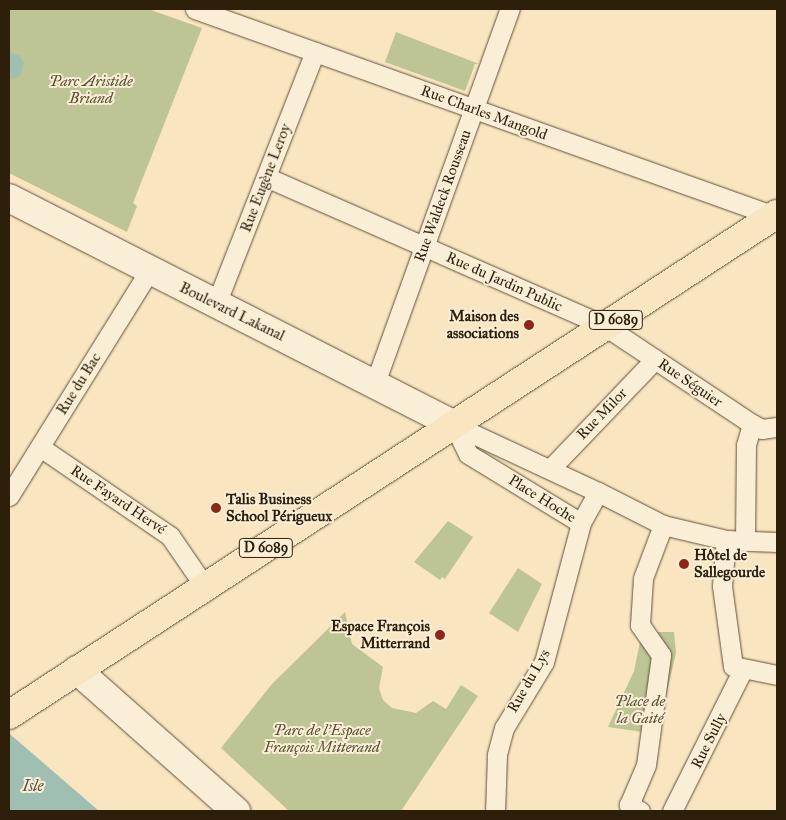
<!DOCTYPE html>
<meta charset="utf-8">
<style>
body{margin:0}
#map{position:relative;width:786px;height:820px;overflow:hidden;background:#f9e5c0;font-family:"IM FELL Great Primer",serif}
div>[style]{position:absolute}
.green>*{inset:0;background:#bcc593}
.water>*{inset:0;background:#9ebfb2}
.roads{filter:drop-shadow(0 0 1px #615038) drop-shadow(0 0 1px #615038)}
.street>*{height:19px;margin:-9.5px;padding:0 9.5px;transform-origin:9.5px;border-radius:9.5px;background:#fbeed6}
.secondary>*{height:28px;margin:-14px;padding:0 14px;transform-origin:14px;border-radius:14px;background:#fbeed6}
.primary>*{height:28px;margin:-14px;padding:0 14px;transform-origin:14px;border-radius:14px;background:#f9e5c0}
.dots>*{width:14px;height:14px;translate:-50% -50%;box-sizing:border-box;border:2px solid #fbeed6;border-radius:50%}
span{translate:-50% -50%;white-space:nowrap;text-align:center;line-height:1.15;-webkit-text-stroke:4px #fbeed6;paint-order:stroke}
.shield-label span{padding:1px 4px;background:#fbeed6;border:1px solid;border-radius:4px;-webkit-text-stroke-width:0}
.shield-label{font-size:14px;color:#2e1f0b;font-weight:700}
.park-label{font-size:15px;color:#595134;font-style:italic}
.street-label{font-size:15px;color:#2e1f0b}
.poi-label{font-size:15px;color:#2e1f0b;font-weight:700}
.right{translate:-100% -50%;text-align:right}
.left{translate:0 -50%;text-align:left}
.water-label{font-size:16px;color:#504f3d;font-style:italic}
.frame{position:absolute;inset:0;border:10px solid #2e1f0b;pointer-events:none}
</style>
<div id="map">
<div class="green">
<div style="clip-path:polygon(9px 9px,148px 9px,202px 28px,133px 203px,137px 206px,127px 232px,9px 173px)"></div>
<div style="clip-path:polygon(396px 32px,479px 64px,475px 64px,465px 91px,385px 62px)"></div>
<div style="clip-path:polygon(448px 521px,473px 537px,445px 579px,442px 577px,440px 580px,414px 562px)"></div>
<div style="clip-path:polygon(518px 568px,542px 584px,518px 632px,489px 613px)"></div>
<div style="clip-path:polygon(345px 612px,352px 644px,383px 667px,379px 688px,383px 700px,392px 708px,416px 713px,433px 701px,446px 709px,461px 685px,478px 696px,401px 811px,289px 811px,221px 748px,272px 684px)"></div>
<div style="clip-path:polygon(642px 632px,674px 632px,676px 653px,657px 734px,608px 727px,634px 671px)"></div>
</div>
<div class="water">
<div style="clip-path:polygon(9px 52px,20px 56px,24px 63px,20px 76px,11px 79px)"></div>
<div style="clip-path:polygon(9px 732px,11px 735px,99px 811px,9px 811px)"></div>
</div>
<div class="roads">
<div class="street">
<div style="left:195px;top:9px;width:615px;rotate:19.67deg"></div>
<div style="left:266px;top:177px;width:370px;rotate:23.7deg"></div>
<div style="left:605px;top:326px;width:177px;rotate:33.7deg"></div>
<div style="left:752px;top:424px;width:11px;rotate:27deg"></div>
<div style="left:762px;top:429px;width:15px;rotate:-8deg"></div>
<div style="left:216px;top:304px;width:271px;rotate:-68.6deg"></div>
<div style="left:375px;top:383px;width:398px;rotate:-70.2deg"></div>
<div style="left:454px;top:425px;width:159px;rotate:25deg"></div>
<div style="left:598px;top:492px;width:35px;rotate:119deg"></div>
<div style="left:581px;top:523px;width:144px;rotate:104.9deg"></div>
<div style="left:544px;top:662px;width:77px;rotate:121.2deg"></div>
<div style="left:504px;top:728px;width:28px;rotate:105deg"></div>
<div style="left:497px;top:755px;width:56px;rotate:92deg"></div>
<div style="left:454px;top:425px;width:32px;rotate:64deg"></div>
<div style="left:468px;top:454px;width:132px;rotate:31.4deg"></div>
<div style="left:40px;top:447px;width:158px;rotate:34.4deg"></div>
<div style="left:170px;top:536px;width:62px;rotate:55.5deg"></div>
<div style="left:550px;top:469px;width:152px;rotate:-46.3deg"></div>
<div style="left:598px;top:492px;width:73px;rotate:26.9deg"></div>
<div style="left:663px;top:525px;width:65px;rotate:13.4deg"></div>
<div style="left:726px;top:540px;width:51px;rotate:2.2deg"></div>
<div style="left:9px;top:496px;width:265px;rotate:-58.1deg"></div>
<div style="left:726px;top:540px;width:46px;rotate:95deg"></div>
<div style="left:722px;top:586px;width:81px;rotate:82.2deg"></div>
<div style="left:733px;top:666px;width:45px;rotate:11.6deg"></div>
<div style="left:745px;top:541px;width:96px;rotate:-89.4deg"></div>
<div style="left:746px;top:445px;width:22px;rotate:-74deg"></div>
<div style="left:640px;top:811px;width:13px;rotate:-151deg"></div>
<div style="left:629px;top:805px;width:43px;rotate:-67deg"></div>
<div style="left:646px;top:765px;width:111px;rotate:-82.2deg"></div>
<div style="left:661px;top:655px;width:37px;rotate:-125deg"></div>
<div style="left:640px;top:625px;width:47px;rotate:-86.3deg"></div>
<div style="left:643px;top:578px;width:57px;rotate:-69.3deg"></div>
<div style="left:672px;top:811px;width:159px;rotate:-63.4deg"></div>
</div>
<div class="secondary">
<div style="left:9px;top:198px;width:500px;rotate:27deg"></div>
<div style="left:77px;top:670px;width:213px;rotate:41.6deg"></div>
</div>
<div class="primary">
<div style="left:9px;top:715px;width:917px;rotate:-33.12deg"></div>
</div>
</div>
<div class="dots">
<div style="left:529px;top:325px;background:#8f2418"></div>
<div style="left:216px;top:508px;background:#8f2418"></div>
<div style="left:684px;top:564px;background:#8f2418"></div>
<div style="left:440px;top:635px;background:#8f2418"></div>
</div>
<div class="shield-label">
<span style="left:616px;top:320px">D 6089</span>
<span style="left:266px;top:548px">D 6089</span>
</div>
<div class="park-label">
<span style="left:91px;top:90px">Parc Aristide<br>Briand</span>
<span style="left:640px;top:710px">Place de<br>la Gaité</span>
<span style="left:322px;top:739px">Parc de l'Espace<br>François Mitterand</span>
</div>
<div class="street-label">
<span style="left:484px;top:113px;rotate:20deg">Rue Charles Mangold</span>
<span style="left:266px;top:178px;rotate:-69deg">Rue Eugène Leroy</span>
<span style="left:443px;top:196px;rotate:-70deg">Rue Waldeck Rousseau</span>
<span style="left:504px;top:282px;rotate:24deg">Rue du Jardin Public</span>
<span style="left:232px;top:312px;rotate:26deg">Boulevard Lakanal</span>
<span style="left:690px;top:383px;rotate:34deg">Rue Séguier</span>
<span style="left:79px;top:384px;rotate:-58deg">Rue du Bac</span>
<span style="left:602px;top:414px;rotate:-46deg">Rue Milor</span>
<span style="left:542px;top:499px;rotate:32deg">Place Hoche</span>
<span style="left:118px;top:500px;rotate:34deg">Rue Fayard Hervé</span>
<span style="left:529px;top:681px;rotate:-60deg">Rue du Lys</span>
<span style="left:709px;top:741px;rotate:-63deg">Rue Sully</span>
</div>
<div class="poi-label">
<span class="right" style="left:519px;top:325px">Maison des<br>associations</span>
<span class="left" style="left:226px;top:508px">Talis Business<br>School Périgueux</span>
<span class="left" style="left:694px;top:564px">Hôtel de<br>Sallegourde</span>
<span class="right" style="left:430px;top:635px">Espace François<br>Mitterrand</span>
</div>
<div class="water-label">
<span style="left:33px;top:786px">Isle</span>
</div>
<div class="frame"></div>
</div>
